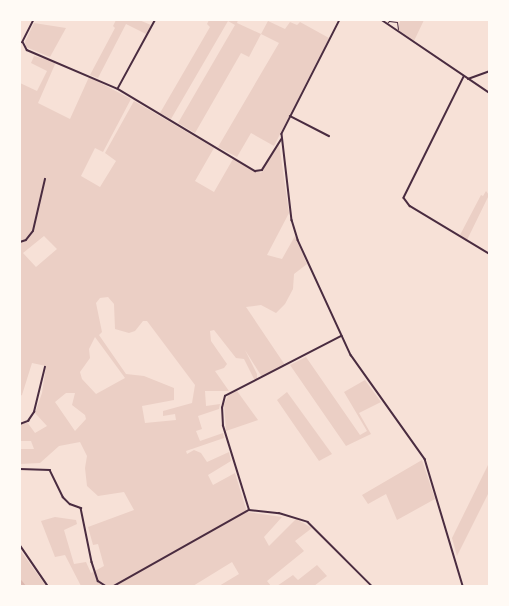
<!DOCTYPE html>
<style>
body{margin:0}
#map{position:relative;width:509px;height:606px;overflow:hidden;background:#f7e1d7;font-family:"Nunito Sans",sans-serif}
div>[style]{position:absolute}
.green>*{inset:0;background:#ebcfc5}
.canal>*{height:3px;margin:-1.5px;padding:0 1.5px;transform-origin:1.5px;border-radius:1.5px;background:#dcb8b0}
.service>*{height:1px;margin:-0.5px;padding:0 0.5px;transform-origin:0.5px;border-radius:0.5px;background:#4a2c40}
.minor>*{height:1.5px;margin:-0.75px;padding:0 0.75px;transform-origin:0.75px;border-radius:0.75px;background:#4a2c40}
.tertiary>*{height:1.5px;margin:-0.75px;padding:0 0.75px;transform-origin:0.75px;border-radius:0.75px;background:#4a2c40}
span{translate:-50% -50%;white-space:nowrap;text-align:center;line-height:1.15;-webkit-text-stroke:6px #fffaf5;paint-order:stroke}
.frame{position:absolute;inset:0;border:21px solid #fffaf5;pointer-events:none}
</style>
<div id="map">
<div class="green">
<div style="clip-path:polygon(116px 20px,139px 20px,151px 25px,146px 34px,126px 24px,98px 78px,90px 75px,115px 28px,113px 26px)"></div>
<div style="clip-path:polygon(209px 20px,238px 20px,237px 23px,261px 34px,268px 21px,285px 29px,290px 22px,297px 25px,300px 22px,329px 38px,274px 146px,251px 133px,237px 157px,218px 147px,279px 43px,261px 34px,249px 57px,241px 53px,195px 133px,178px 123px,235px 25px,228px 21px,171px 119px,160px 113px,210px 27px,207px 24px)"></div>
<div style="clip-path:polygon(391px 20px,424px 20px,414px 41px,398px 30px,400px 21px)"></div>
<div style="clip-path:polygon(34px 23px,66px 28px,50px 57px,26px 47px,25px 42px)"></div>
<div style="clip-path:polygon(evenodd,34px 56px,56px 62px,38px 103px,70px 119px,89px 77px,131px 99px,103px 152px,95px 148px,81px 176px,100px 187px,116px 161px,105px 153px,134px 101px,214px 148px,195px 181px,214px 192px,233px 159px,261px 173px,279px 143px,289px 213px,267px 255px,282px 259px,295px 236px,307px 264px,294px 274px,293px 289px,285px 304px,276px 313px,261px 305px,246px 307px,285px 365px,262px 377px,245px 350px,257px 374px,257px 379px,254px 379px,244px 359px,236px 358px,214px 330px,210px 331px,211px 341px,227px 364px,224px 368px,215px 371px,229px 391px,205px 391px,206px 406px,220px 404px,219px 409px,198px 416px,202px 429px,196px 431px,200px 441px,223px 433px,224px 438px,186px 451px,187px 454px,194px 450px,201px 453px,207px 462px,229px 452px,231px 461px,208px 475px,213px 485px,235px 473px,247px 512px,282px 517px,264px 537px,269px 546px,296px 519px,312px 528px,295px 541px,304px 551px,267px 581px,271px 586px,219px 586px,239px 574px,232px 562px,193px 586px,81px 586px,65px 555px,55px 557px,41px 521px,55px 517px,76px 520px,77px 524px,64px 530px,74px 564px,86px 562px,91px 573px,104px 566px,98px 544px,93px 545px,88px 527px,134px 510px,124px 492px,98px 496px,87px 486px,85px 468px,87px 456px,80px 442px,59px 446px,40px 463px,20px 464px,20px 449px,34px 449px,31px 441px,20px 441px,20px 425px,27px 422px,35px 433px,47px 426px,35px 413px,42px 393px,46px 366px,32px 363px,22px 395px,20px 396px,20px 83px,37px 91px,47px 71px,31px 63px,34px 56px,44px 236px,57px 249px,36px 267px,23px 253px,44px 236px,34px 56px,108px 297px,114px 304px,115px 329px,129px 333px,135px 331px,143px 321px,147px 321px,195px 385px,192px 403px,163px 411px,163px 416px,175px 414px,176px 420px,145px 423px,142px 406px,174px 400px,174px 388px,144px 376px,126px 374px,99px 335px,102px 332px,96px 303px,100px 298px,108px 297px,34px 56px,95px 337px,125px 378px,96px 394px,82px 379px,80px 372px,90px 358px,89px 349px,95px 337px,34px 56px,66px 393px,75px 393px,72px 405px,85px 415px,86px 419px,75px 431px,55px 402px,66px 393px)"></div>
<div style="clip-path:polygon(486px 191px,489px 195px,467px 240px,460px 235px,481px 195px,483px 196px)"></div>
<div style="clip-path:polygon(306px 357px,360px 435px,367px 431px,344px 392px,365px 380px,381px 402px,359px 413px,371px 434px,346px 446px,290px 365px)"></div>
<div style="clip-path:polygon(237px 391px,258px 420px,226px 431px,224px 404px,229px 394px)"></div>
<div style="clip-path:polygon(287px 392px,332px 454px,319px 461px,277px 400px)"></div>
<div style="clip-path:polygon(422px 460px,435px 499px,397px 520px,386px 494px,368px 504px,362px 495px)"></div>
<div style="clip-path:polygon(489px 463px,489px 492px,457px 556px,452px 538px)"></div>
<div style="clip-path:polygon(20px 550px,46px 586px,20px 586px)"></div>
<div style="clip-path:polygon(317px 565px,327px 576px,314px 586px,277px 586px,293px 575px,298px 580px)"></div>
</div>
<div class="canal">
<div style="left:20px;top:581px;width:6px;rotate:51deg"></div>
</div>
<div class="service">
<div style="left:387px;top:23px;width:3px;rotate:-45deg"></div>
<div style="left:389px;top:21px;width:8px;rotate:7deg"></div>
<div style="left:397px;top:22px;width:7px;rotate:82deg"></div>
</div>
<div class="minor">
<div style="left:34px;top:20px;width:25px;rotate:117deg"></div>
<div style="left:23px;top:42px;width:9px;rotate:63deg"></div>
<div style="left:27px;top:50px;width:99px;rotate:23.2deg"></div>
<div style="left:118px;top:89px;width:160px;rotate:30.9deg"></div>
<div style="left:255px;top:171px;width:7px;rotate:-8deg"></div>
<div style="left:262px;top:170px;width:36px;rotate:-58deg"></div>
<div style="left:382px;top:20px;width:130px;rotate:34.1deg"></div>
<div style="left:464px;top:77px;width:135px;rotate:116.4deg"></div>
<div style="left:404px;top:198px;width:10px;rotate:53deg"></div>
<div style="left:410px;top:206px;width:93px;rotate:31deg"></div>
<div style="left:468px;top:79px;width:23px;rotate:-20deg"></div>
<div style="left:118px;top:88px;width:77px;rotate:-61.4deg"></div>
<div style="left:290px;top:116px;width:44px;rotate:27.1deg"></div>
<div style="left:20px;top:242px;width:6px;rotate:-18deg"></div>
<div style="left:26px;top:240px;width:11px;rotate:-52deg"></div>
<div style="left:33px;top:231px;width:53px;rotate:-77deg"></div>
<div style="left:20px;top:424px;width:9px;rotate:-21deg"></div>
<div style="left:28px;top:421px;width:11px;rotate:-56deg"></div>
<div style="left:34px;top:412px;width:46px;rotate:-76.3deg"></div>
<div style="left:20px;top:469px;width:30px;rotate:2deg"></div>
<div style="left:50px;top:470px;width:30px;rotate:64deg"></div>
<div style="left:63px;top:497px;width:10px;rotate:45deg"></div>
<div style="left:70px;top:504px;width:12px;rotate:20deg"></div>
<div style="left:81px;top:508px;width:55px;rotate:78.5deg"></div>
<div style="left:92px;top:562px;width:20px;rotate:72deg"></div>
<div style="left:98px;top:581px;width:9px;rotate:32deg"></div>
<div style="left:249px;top:510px;width:88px;rotate:-107.2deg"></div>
<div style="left:223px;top:426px;width:18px;rotate:-93deg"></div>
<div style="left:222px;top:408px;width:12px;rotate:-76deg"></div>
<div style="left:225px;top:396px;width:131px;rotate:-27.3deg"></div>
<div style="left:20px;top:545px;width:50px;rotate:55.7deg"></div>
<div style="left:114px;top:586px;width:155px;rotate:-29.4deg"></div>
<div style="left:249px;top:510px;width:30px;rotate:6deg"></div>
<div style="left:279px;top:513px;width:30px;rotate:17deg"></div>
<div style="left:308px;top:522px;width:91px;rotate:45deg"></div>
</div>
<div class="tertiary">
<div style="left:340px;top:20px;width:128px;rotate:117deg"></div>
<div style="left:282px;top:134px;width:87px;rotate:83.4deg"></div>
<div style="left:292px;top:220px;width:21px;rotate:73deg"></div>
<div style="left:298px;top:240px;width:127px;rotate:65.3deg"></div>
<div style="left:351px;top:355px;width:128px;rotate:54.6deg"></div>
<div style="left:425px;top:459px;width:133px;rotate:73.3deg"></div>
</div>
<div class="frame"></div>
</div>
